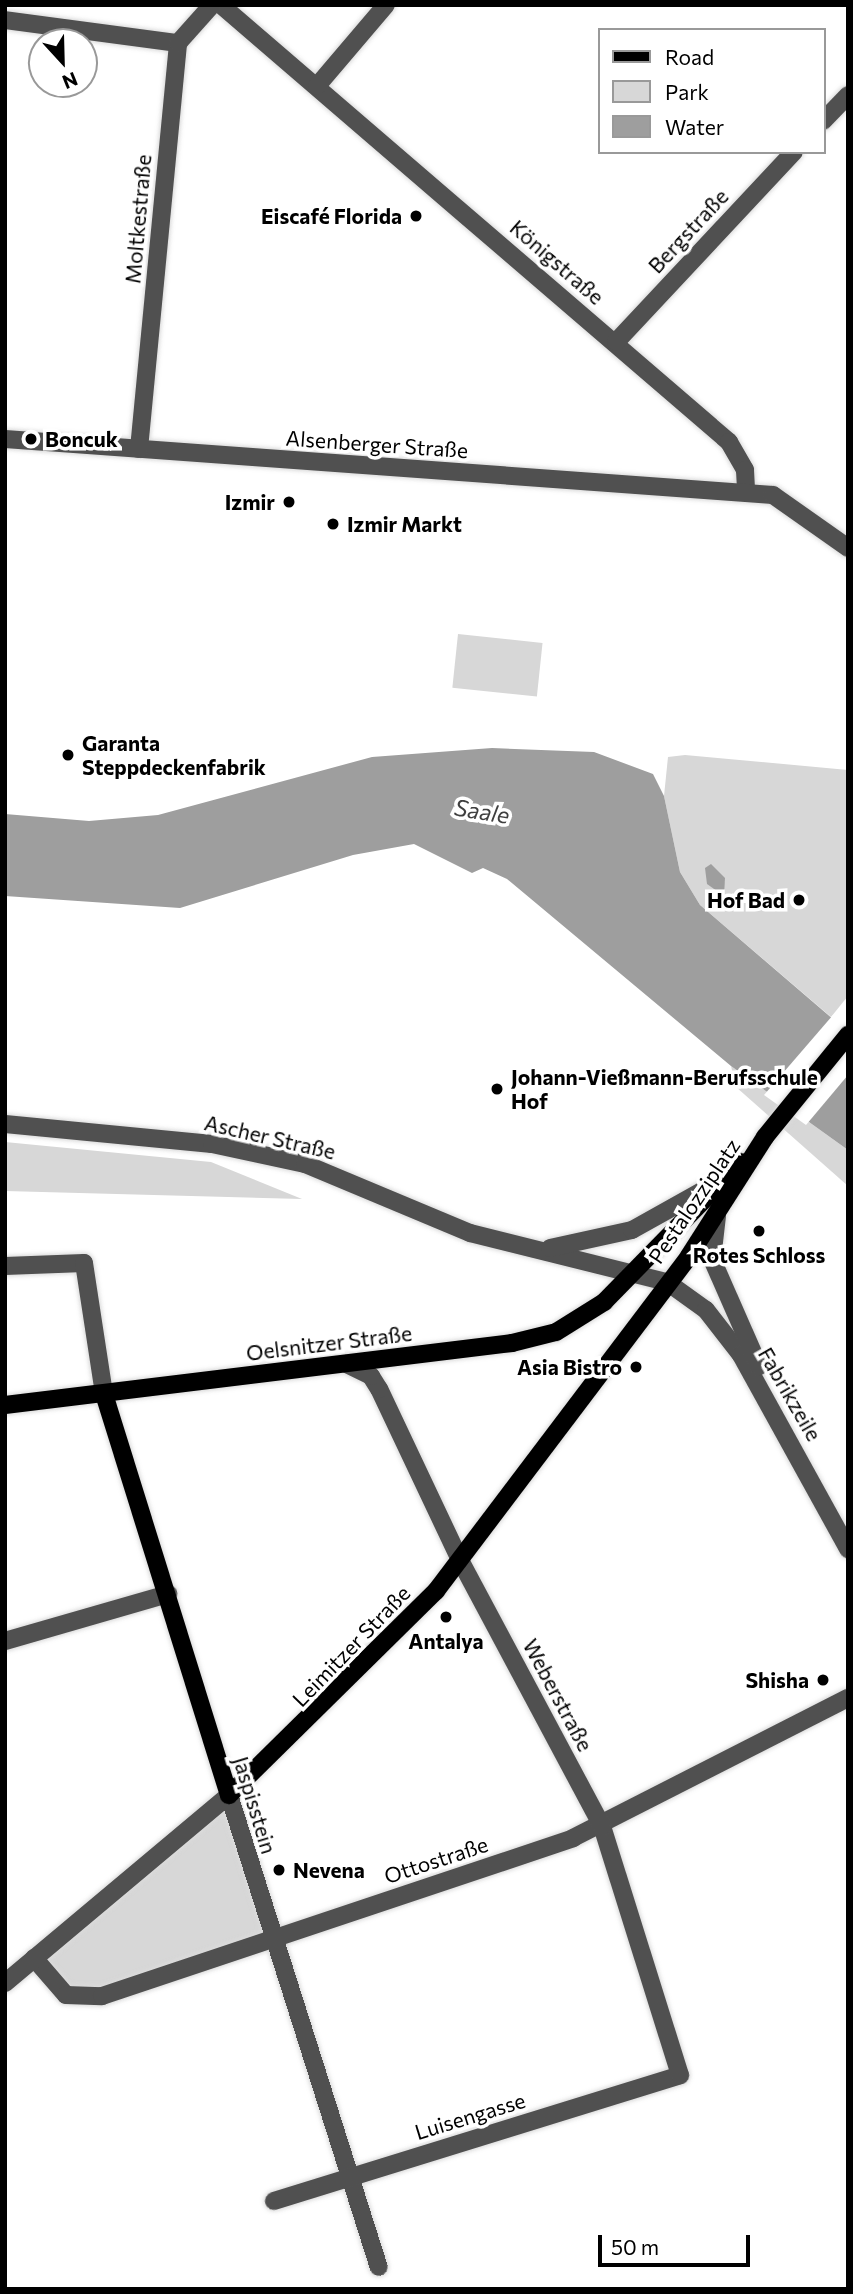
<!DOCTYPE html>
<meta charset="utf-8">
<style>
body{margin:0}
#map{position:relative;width:853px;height:2294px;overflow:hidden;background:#fff;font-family:Commissioner,sans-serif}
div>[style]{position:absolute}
.green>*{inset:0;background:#d7d7d7;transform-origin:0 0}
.water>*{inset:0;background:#9e9e9e}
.pier>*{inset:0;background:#fff}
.roads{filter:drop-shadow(0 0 2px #dbdbdb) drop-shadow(0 0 2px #dbdbdb)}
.minor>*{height:18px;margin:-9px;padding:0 9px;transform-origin:9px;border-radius:9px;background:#505050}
.major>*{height:18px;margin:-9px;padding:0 9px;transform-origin:9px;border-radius:9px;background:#000}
.dots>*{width:19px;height:19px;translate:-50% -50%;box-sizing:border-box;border:4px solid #fff;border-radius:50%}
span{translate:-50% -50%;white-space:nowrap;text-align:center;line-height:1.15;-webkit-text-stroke:7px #fff;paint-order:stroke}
.poi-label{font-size:21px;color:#000;font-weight:700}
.right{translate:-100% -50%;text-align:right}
.left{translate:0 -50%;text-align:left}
.street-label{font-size:21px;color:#000}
.water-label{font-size:23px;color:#3f3f3f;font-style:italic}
.frame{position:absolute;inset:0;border:7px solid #000;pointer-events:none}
.legend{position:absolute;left:598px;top:28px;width:228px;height:126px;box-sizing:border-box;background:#fff;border:2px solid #999;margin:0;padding:9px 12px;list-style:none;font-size:21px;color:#000}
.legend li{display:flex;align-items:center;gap:14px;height:35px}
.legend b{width:35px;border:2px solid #999}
.north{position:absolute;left:28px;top:28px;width:70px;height:70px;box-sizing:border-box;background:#fff;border:2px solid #999;border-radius:50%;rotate:158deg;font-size:19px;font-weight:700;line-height:28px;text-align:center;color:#000}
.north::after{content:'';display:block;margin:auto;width:24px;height:32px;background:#000;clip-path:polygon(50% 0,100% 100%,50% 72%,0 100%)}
.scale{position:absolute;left:598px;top:2235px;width:152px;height:32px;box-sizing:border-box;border:4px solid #000;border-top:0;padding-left:9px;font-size:21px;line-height:24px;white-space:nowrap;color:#000;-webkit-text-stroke:5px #fff;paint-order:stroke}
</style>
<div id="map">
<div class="green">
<div style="left:458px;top:634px;width:85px;height:54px;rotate:6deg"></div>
<div style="clip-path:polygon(685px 755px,848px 770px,848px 996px,831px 1017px,700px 905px,680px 872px,664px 796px,668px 757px)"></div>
<div style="clip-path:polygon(731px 1066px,848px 1150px,848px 1186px,736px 1087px)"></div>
<div style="clip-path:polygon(5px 1142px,211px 1162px,302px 1199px,5px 1191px)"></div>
<div style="clip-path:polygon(226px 1796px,269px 1935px,103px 1994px,74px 1991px,37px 1959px)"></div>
</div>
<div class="water">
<div style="clip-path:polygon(492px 748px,594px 752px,653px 774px,664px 796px,680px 872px,700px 905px,848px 1032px,848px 1150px,731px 1066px,507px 879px,483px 868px,472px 873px,414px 844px,353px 855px,180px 908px,5px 896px,5px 814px,89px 821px,158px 815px,372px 757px)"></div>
<div style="clip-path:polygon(711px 864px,725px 878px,724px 896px,707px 884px,705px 868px)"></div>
</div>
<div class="pier">
<div style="clip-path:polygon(833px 1015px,848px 1028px,848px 1075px,806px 1125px,764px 1095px)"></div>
</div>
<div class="roads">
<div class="minor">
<div style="left:221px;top:5px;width:670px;rotate:40.7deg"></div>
<div style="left:729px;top:442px;width:32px;rotate:60deg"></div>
<div style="left:745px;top:470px;width:22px;rotate:87deg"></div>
<div style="left:5px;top:20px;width:175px;rotate:7.6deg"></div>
<div style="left:317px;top:86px;width:106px;rotate:-49.6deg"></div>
<div style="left:823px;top:121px;width:36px;rotate:-46deg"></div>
<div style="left:616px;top:342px;width:260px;rotate:-46.9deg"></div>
<div style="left:5px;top:439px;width:770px;rotate:4.17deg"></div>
<div style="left:773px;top:495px;width:92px;rotate:35.2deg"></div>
<div style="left:139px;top:449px;width:408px;rotate:-84.5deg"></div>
<div style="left:178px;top:43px;width:51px;rotate:-48.2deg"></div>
<div style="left:5px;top:1124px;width:208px;rotate:5.5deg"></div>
<div style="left:212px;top:1144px;width:95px;rotate:12.1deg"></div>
<div style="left:305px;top:1164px;width:179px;rotate:22.7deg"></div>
<div style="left:470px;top:1233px;width:203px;rotate:14deg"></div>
<div style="left:667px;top:1282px;width:48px;rotate:35.7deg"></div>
<div style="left:706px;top:1310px;width:57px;rotate:52.1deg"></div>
<div style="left:741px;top:1355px;width:222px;rotate:61.1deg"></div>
<div style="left:717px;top:1216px;width:43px;rotate:96.6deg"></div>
<div style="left:712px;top:1259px;width:117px;rotate:66.3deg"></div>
<div style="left:550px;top:1248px;width:84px;rotate:-12.4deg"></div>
<div style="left:632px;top:1230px;width:90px;rotate:-29.1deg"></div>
<div style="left:5px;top:1266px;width:79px;rotate:-2.2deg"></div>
<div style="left:84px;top:1263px;width:133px;rotate:81.3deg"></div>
<div style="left:5px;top:1641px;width:170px;rotate:-16.1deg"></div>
<div style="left:34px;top:1958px;width:49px;rotate:49.1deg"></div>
<div style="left:66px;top:1995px;width:36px;rotate:2deg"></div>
<div style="left:102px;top:1996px;width:497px;rotate:-18.5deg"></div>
<div style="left:573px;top:1838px;width:309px;rotate:-27deg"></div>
<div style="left:5px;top:1983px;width:292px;rotate:-40deg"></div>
<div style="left:229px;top:1795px;width:495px;rotate:72.4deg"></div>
<div style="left:274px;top:2201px;width:425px;rotate:-17.2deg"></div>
<div style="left:680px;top:2075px;width:261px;rotate:-107.4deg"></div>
<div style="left:602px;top:1826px;width:302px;rotate:-118.1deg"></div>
<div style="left:460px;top:1560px;width:189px;rotate:-115.3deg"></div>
<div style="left:379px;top:1389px;width:15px;rotate:-122deg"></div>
<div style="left:371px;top:1376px;width:28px;rotate:-154deg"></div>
</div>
<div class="major">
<div style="left:104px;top:1394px;width:420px;rotate:72.7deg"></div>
<div style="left:229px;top:1795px;width:291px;rotate:-44.6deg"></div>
<div style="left:436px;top:1591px;width:420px;rotate:-52.9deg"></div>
<div style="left:689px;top:1256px;width:141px;rotate:-57.4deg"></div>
<div style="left:765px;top:1137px;width:132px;rotate:-50.9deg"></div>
<div style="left:5px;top:1405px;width:511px;rotate:-6.97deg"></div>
<div style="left:512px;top:1343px;width:45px;rotate:-14deg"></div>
<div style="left:556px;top:1332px;width:57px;rotate:-32deg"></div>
<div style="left:604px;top:1302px;width:196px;rotate:-45.6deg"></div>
</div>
</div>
<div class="dots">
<div style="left:416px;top:216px;background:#000"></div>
<div style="left:31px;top:439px;background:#000"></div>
<div style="left:289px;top:502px;background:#000"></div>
<div style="left:333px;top:524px;background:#000"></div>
<div style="left:68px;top:755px;background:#000"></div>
<div style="left:799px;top:900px;background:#000"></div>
<div style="left:497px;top:1089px;background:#000"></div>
<div style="left:759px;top:1231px;background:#000"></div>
<div style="left:636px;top:1367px;background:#000"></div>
<div style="left:446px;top:1617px;background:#000"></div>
<div style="left:823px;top:1680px;background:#000"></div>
<div style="left:279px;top:1870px;background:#000"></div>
</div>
<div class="poi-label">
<span class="right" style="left:402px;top:216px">Eiscafé Florida</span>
<span class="left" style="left:45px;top:439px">Boncuk</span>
<span class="right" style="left:275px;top:502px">Izmir</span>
<span class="left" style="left:347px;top:524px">Izmir Markt</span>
<span class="left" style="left:82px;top:755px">Garanta<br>Steppdeckenfabrik</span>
<span class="right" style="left:785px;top:900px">Hof Bad</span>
<span class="left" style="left:511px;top:1089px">Johann-Vießmann-Berufsschule<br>Hof</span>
<span style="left:759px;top:1255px">Rotes Schloss</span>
<span class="right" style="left:622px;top:1367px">Asia Bistro</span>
<span style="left:446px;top:1641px">Antalya</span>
<span class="right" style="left:809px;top:1680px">Shisha</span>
<span class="left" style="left:293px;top:1870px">Nevena</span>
</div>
<div class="street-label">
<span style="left:138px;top:219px;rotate:-85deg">Moltkestraße</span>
<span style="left:688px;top:231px;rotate:-47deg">Bergstraße</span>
<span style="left:557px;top:262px;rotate:41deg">Königstraße</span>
<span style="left:377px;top:444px;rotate:4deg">Alsenberger Straße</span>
<span style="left:270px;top:1137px;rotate:13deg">Ascher Straße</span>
<span style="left:694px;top:1201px;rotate:-56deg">Pestalozziplatz</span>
<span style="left:329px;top:1343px;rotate:-7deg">Oelsnitzer Straße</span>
<span style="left:790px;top:1394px;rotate:60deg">Fabrikzeile</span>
<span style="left:351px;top:1646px;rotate:-46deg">Leimitzer Straße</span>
<span style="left:558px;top:1695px;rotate:62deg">Weberstraße</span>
<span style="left:255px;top:1805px;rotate:73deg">Jaspisstein</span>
<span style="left:436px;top:1860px;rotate:-18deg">Ottostraße</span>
<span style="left:470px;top:2116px;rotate:-17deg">Luisengasse</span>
</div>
<div class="water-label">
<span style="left:482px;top:811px;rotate:9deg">Saale</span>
</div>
<div class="frame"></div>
<ul class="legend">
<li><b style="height:9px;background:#000"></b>Road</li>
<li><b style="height:19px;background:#d7d7d7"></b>Park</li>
<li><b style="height:19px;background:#9e9e9e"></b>Water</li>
</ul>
<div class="north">N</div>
<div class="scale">50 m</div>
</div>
